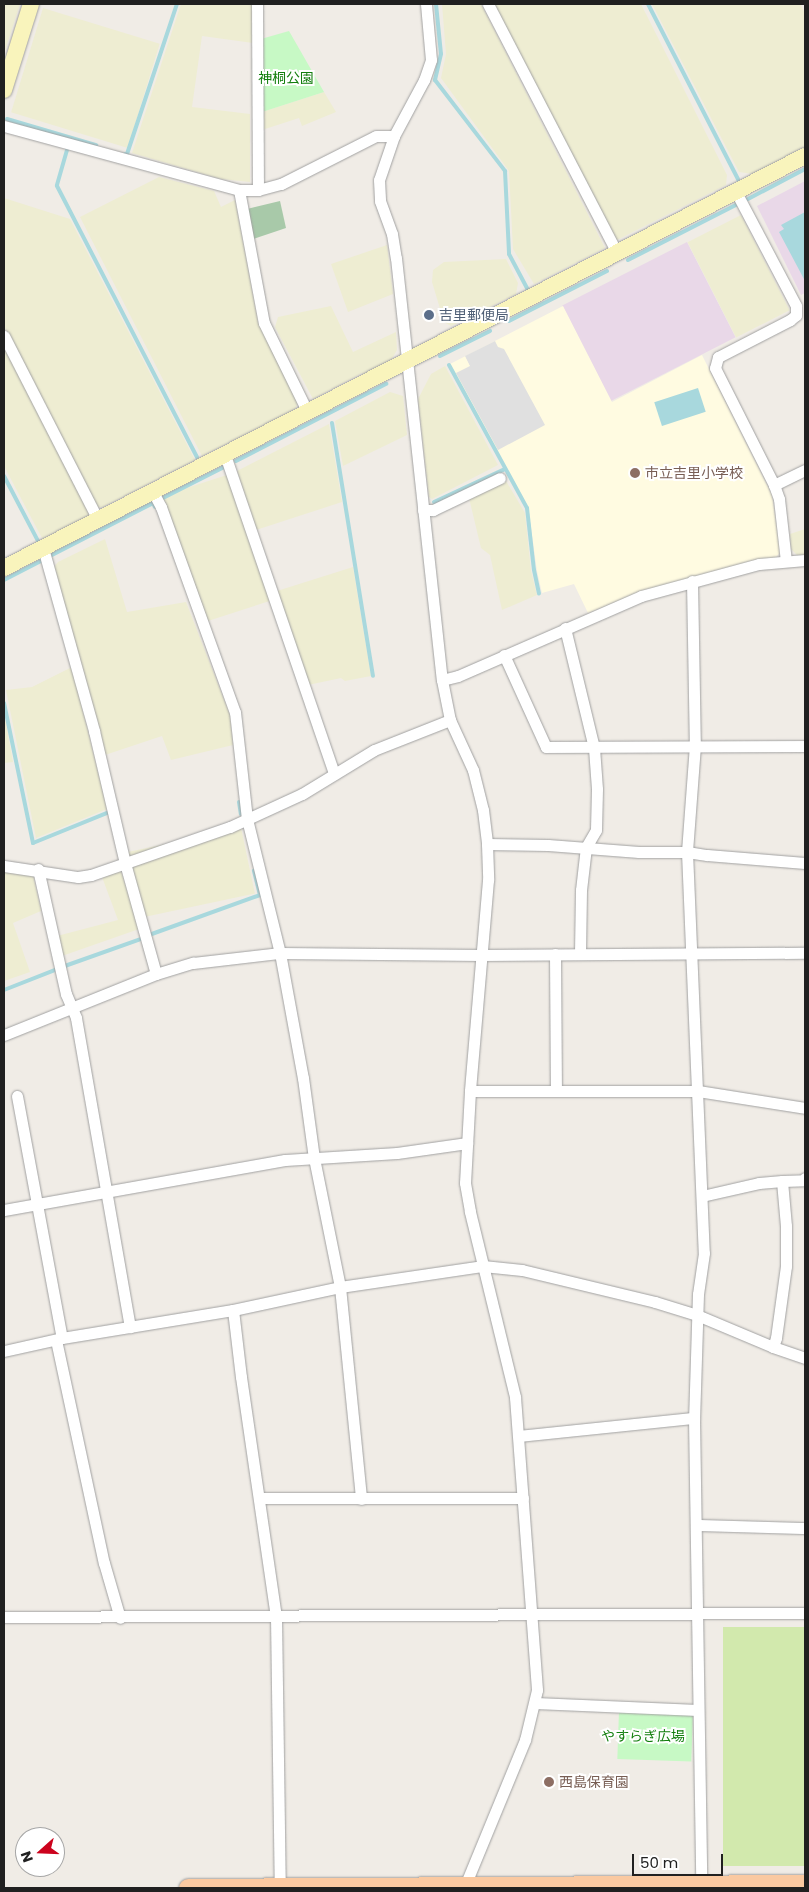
<!DOCTYPE html>
<meta charset="utf-8">
<style>
body{margin:0}
#map{position:relative;width:809px;height:1892px;overflow:hidden;background:#f0ece6;font-family:Poppins,"Noto Sans JP",sans-serif}
div>[style]{position:absolute}
.industrial>*{inset:0;background:#e9d8e8;transform-origin:0 0}
.education>*{inset:0;background:#fffbe1}
.farmland>*{inset:0;background:#eeedd2;transform-origin:0 0}
.grass>*{inset:0;background:#d2e9ad;transform-origin:0 0}
.cemetery>*{inset:0;background:#a8c9a9}
.park>*{inset:0;background:#c7f9c5;transform-origin:0 0}
.parking>*{inset:0;background:#e0e0e0}
.water>*{inset:0;background:#a8d8dd;transform-origin:0 0}
.stream>*{height:4px;margin:-2px;padding:0 2px;transform-origin:2px;border-radius:2px;background:#a8d8dd}
.roads{filter:drop-shadow(0 0 1px #a1a1a1) drop-shadow(0 0 1px #a1a1a1)}
.street>*{height:11px;margin:-5.5px;padding:0 5.5px;transform-origin:5.5px;border-radius:5.5px;background:#fff}
.secondary>*{height:16px;margin:-8px;padding:0 8px;transform-origin:8px;border-radius:8px;background:#f9f4bc}
.primary>*{height:19px;margin:-9.5px;padding:0 9.5px;transform-origin:9.5px;border-radius:9.5px;background:#fac9a1}
.dots>*{width:14px;height:14px;translate:-50% -50%;box-sizing:border-box;border:2px solid #fff;border-radius:50%}
span{translate:-50% -50%;white-space:nowrap;text-align:center;line-height:1.15;-webkit-text-stroke:4px #fff;paint-order:stroke}
.park-label{font-size:14px;color:#127e0d}
.service-label{font-size:14px;color:#4e5e75}
.left{translate:0 -50%;text-align:left}
.education-label{font-size:14px;color:#785e54}
.frame{position:absolute;inset:0;border:5px solid #202020;pointer-events:none}
.north{position:absolute;left:15px;top:1827px;width:50px;height:50px;box-sizing:border-box;background:#fff;border:1px solid #a6a6a6;border-radius:50%;rotate:250deg;font-size:14px;font-weight:700;line-height:20px;text-align:center;color:#202020}
.north::after{content:'';display:block;margin:auto;width:18px;height:22px;background:#cc031d;clip-path:polygon(50% 0,100% 100%,50% 72%,0 100%)}
.scale{position:absolute;left:632px;top:1854px;width:91px;height:22px;box-sizing:border-box;border:2px solid #202020;border-top:0;padding-left:6px;font-size:15px;line-height:18px;white-space:nowrap;color:#202020;-webkit-text-stroke:4px #fff;paint-order:stroke}
</style>
<div id="map">
<div class="industrial">
<div style="clip-path:polygon(805px 181px,805px 293px,801px 295px,757px 206px)"></div>
<div style="left:687px;top:242px;width:107px;height:140px;rotate:63deg"></div>
</div>
<div class="education">
<div style="clip-path:polygon(563px 306px,612px 402px,702px 355px,772px 495px,780px 552px,775px 559px,638px 593px,588px 613px,574px 584px,542px 593px,537px 571px,528px 507px,450px 364px)"></div>
</div>
<div class="farmland">
<div style="clip-path:polygon(4px 4px,20px 4px,4px 54px)"></div>
<div style="clip-path:polygon(181px 4px,252px 4px,253px 43px,202px 36px,192px 107px,250px 114px,250px 182px,221px 179px,132px 153px)"></div>
<div style="clip-path:polygon(442px 4px,481px 4px,605px 248px,534px 284px,513px 249px,509px 171px,441px 78px,446px 54px)"></div>
<div style="clip-path:polygon(492px 4px,641px 4px,727px 175px,726px 185px,613px 242px)"></div>
<div style="clip-path:polygon(652px 4px,800px 4px,805px 13px,805px 147px,753px 174px,739px 172px)"></div>
<div style="left:43px;top:8px;width:122px;height:109px;rotate:17deg"></div>
<div style="clip-path:polygon(324px 92px,336px 112px,302px 126px,299px 118px,262px 130px,262px 112px)"></div>
<div style="clip-path:polygon(159px 177px,214px 191px,221px 207px,235px 200px,258px 322px,298px 401px,295px 410px,202px 456px,80px 217px)"></div>
<div style="clip-path:polygon(4px 198px,70px 219px,195px 460px,103px 507px,97px 507px,4px 326px)"></div>
<div style="left:741px;top:215px;width:107px;height:60px;rotate:63deg"></div>
<div style="clip-path:polygon(387px 245px,393px 294px,348px 312px,331px 264px)"></div>
<div style="clip-path:polygon(506px 259px,518px 283px,516px 294px,451px 326px,444px 322px,432px 282px,433px 270px,444px 262px)"></div>
<div style="clip-path:polygon(331px 306px,353px 352px,396px 332px,397px 350px,390px 362px,363px 376px,362px 373px,313px 399px,275px 327px,278px 317px)"></div>
<div style="clip-path:polygon(4px 346px,91px 515px,43px 540px,4px 466px)"></div>
<div style="clip-path:polygon(445px 366px,498px 465px,432px 499px,429px 497px,418px 399px,431px 374px)"></div>
<div style="clip-path:polygon(390px 392px,403px 396px,407px 435px,343px 466px,335px 421px)"></div>
<div style="clip-path:polygon(329px 424px,342px 502px,256px 530px,237px 471px)"></div>
<div style="left:230px;top:474px;width:133px;height:73px;rotate:72deg"></div>
<div style="clip-path:polygon(506px 481px,525px 513px,531px 571px,537px 595px,502px 610px,490px 555px,481px 548px,469px 498px)"></div>
<div style="clip-path:polygon(805px 529px,805px 555px,797px 555px,791px 549px,790px 534px)"></div>
<div style="clip-path:polygon(105px 539px,127px 612px,186px 602px,230px 715px,233px 745px,171px 760px,162px 736px,102px 756px,54px 567px,58px 562px)"></div>
<div style="clip-path:polygon(353px 567px,371px 676px,345px 681px,341px 678px,308px 685px,277px 591px)"></div>
<div style="clip-path:polygon(72px 667px,107px 809px,36px 838px,6px 690px,32px 687px)"></div>
<div style="clip-path:polygon(4px 713px,13px 762px,4px 763px)"></div>
<div style="left:241px;top:828px;width:67px;height:118px;rotate:78deg"></div>
<div style="clip-path:polygon(4px 871px,33px 875px,41px 911px,13px 923px,30px 972px,4px 981px)"></div>
<div style="clip-path:polygon(121px 871px,139px 929px,62px 956px,57px 936px,118px 920px,102px 877px)"></div>
</div>
<div class="grass">
<div style="left:805px;top:1627px;width:239px;height:82px;rotate:90deg"></div>
</div>
<div class="cemetery">
<div style="clip-path:polygon(280px 201px,286px 228px,253px 239px,247px 209px)"></div>
</div>
<div class="park">
<div style="clip-path:polygon(289px 31px,324px 92px,262px 112px,261px 39px)"></div>
<div style="left:619px;top:1711px;width:74px;height:48px;rotate:2deg"></div>
</div>
<div class="parking">
<div style="clip-path:polygon(495px 341px,498px 347px,504px 349px,545px 425px,498px 450px,456px 373px,470px 366px,465px 356px)"></div>
</div>
<div class="water">
<div style="clip-path:polygon(805px 212px,805px 281px,779px 232px,784px 229px,781px 225px)"></div>
<div style="left:698px;top:388px;width:25px;height:46px;rotate:72deg"></div>
</div>
<div class="stream">
<div style="left:436px;top:4px;width:50px;rotate:84.3deg"></div>
<div style="left:441px;top:54px;width:27px;rotate:103deg"></div>
<div style="left:435px;top:80px;width:115px;rotate:52.4deg"></div>
<div style="left:505px;top:171px;width:83px;rotate:87.2deg"></div>
<div style="left:509px;top:254px;width:41px;rotate:62.2deg"></div>
<div style="left:648px;top:4px;width:197px;rotate:62.8deg"></div>
<div style="left:7px;top:119px;width:93px;rotate:16.3deg"></div>
<div style="left:67px;top:150px;width:37px;rotate:106deg"></div>
<div style="left:57px;top:186px;width:305px;rotate:62.7deg"></div>
<div style="left:125px;top:154px;width:2px"></div>
<div style="left:127px;top:154px;width:158px;rotate:-71.6deg"></div>
<div style="left:748px;top:199px;width:64px;rotate:-27.8deg"></div>
<div style="left:628px;top:260px;width:121px;rotate:-27deg"></div>
<div style="left:509px;top:321px;width:110px;rotate:-27deg"></div>
<div style="left:440px;top:356px;width:56px;rotate:-26.6deg"></div>
<div style="left:449px;top:365px;width:163px;rotate:61.4deg"></div>
<div style="left:527px;top:508px;width:62px;rotate:83.6deg"></div>
<div style="left:534px;top:570px;width:24px;rotate:78deg"></div>
<div style="left:332px;top:423px;width:256px;rotate:80.8deg"></div>
<div style="left:236px;top:461px;width:169px;rotate:-27.2deg"></div>
<div style="left:4px;top:476px;width:73px;rotate:62.4deg"></div>
<div style="left:163px;top:498px;width:68px;rotate:-26.9deg"></div>
<div style="left:434px;top:502px;width:78px;rotate:-24.9deg"></div>
<div style="left:52px;top:555px;width:114px;rotate:-27.2deg"></div>
<div style="left:153px;top:503px;width:4px;rotate:63deg"></div>
<div style="left:4px;top:580px;width:42px;rotate:-27.2deg"></div>
<div style="left:4px;top:703px;width:143px;rotate:78.3deg"></div>
<div style="left:33px;top:843px;width:80px;rotate:-22.1deg"></div>
<div style="left:239px;top:802px;width:12px;rotate:81deg"></div>
<div style="left:149px;top:935px;width:118px;rotate:-19.8deg"></div>
<div style="left:260px;top:895px;width:25px;rotate:-104deg"></div>
<div style="left:62px;top:967px;width:84px;rotate:-19.5deg"></div>
<div style="left:4px;top:990px;width:55px;rotate:-21.4deg"></div>
</div>
<div class="roads">
<div class="street">
<div style="left:257px;top:4px;width:186px;rotate:89.7deg"></div>
<div style="left:426px;top:4px;width:56px;rotate:84.9deg"></div>
<div style="left:431px;top:60px;width:21px;rotate:109deg"></div>
<div style="left:424px;top:80px;width:64px;rotate:118.2deg"></div>
<div style="left:394px;top:136px;width:46px;rotate:108.8deg"></div>
<div style="left:379px;top:180px;width:21px;rotate:87deg"></div>
<div style="left:380px;top:201px;width:35px;rotate:70deg"></div>
<div style="left:392px;top:234px;width:24px;rotate:81deg"></div>
<div style="left:396px;top:258px;width:424px;rotate:83.8deg"></div>
<div style="left:442px;top:680px;width:41px;rotate:78.7deg"></div>
<div style="left:450px;top:720px;width:55px;rotate:65.3deg"></div>
<div style="left:473px;top:770px;width:41px;rotate:76deg"></div>
<div style="left:483px;top:810px;width:34px;rotate:83deg"></div>
<div style="left:487px;top:844px;width:36px;rotate:88deg"></div>
<div style="left:488px;top:880px;width:212px;rotate:94.9deg"></div>
<div style="left:470px;top:1091px;width:92px;rotate:93.1deg"></div>
<div style="left:465px;top:1183px;width:29px;rotate:80deg"></div>
<div style="left:470px;top:1212px;width:190px;rotate:76.3deg"></div>
<div style="left:515px;top:1397px;width:294px;rotate:85.7deg"></div>
<div style="left:537px;top:1690px;width:51px;rotate:103.5deg"></div>
<div style="left:525px;top:1740px;width:160px;rotate:112.4deg"></div>
<div style="left:488px;top:4px;width:280px;rotate:62.6deg"></div>
<div style="left:4px;top:126px;width:244px;rotate:15.2deg"></div>
<div style="left:239px;top:190px;width:19px"></div>
<div style="left:258px;top:190px;width:24px;rotate:-15deg"></div>
<div style="left:281px;top:184px;width:106px;rotate:-26.8deg"></div>
<div style="left:376px;top:136px;width:18px"></div>
<div style="left:239px;top:190px;width:135px;rotate:79.4deg"></div>
<div style="left:264px;top:323px;width:100px;rotate:63.9deg"></div>
<div style="left:736px;top:192px;width:129px;rotate:62.2deg"></div>
<div style="left:796px;top:306px;width:9px;rotate:90deg"></div>
<div style="left:796px;top:315px;width:8px;rotate:140deg"></div>
<div style="left:790px;top:320px;width:81px;rotate:152.8deg"></div>
<div style="left:718px;top:357px;width:11px;rotate:105deg"></div>
<div style="left:715px;top:368px;width:131px;rotate:63.2deg"></div>
<div style="left:774px;top:485px;width:15px;rotate:70deg"></div>
<div style="left:779px;top:499px;width:62px;rotate:83.6deg"></div>
<div style="left:4px;top:336px;width:207px;rotate:62.9deg"></div>
<div style="left:225px;top:455px;width:337px;rotate:71.1deg"></div>
<div style="left:774px;top:485px;width:34px;rotate:-26deg"></div>
<div style="left:153px;top:492px;width:17px;rotate:62deg"></div>
<div style="left:161px;top:507px;width:218px;rotate:70.2deg"></div>
<div style="left:235px;top:712px;width:108px;rotate:83.6deg"></div>
<div style="left:247px;top:819px;width:138px;rotate:76.2deg"></div>
<div style="left:280px;top:953px;width:201px;rotate:0.6deg"></div>
<div style="left:481px;top:955px;width:324px;rotate:-0.4deg"></div>
<div style="left:423px;top:510px;width:10px"></div>
<div style="left:433px;top:510px;width:74px;rotate:-25.5deg"></div>
<div style="left:43px;top:548px;width:190px;rotate:74.4deg"></div>
<div style="left:94px;top:731px;width:136px;rotate:76.8deg"></div>
<div style="left:125px;top:863px;width:115px;rotate:74.4deg"></div>
<div style="left:692px;top:581px;width:164px;rotate:89deg"></div>
<div style="left:695px;top:745px;width:107px;rotate:94.3deg"></div>
<div style="left:687px;top:852px;width:401px;rotate:87.6deg"></div>
<div style="left:704px;top:1253px;width:41px;rotate:98.3deg"></div>
<div style="left:698px;top:1294px;width:124px;rotate:91.8deg"></div>
<div style="left:694px;top:1418px;width:470px;rotate:89.1deg"></div>
<div style="left:565px;top:628px;width:123px;rotate:76.4deg"></div>
<div style="left:594px;top:748px;width:41px;rotate:85.8deg"></div>
<div style="left:597px;top:789px;width:41px;rotate:91.4deg"></div>
<div style="left:596px;top:830px;width:20px;rotate:120deg"></div>
<div style="left:586px;top:847px;width:43px;rotate:96.6deg"></div>
<div style="left:581px;top:890px;width:64px;rotate:90.9deg"></div>
<div style="left:504px;top:655px;width:101px;rotate:65.5deg"></div>
<div style="left:546px;top:747px;width:259px;rotate:-0.2deg"></div>
<div style="left:442px;top:680px;width:16px;rotate:-14deg"></div>
<div style="left:458px;top:676px;width:200px;rotate:-23.6deg"></div>
<div style="left:641px;top:596px;width:122px;rotate:-15.2deg"></div>
<div style="left:759px;top:564px;width:46px;rotate:-5deg"></div>
<div style="left:487px;top:844px;width:61px;rotate:0.9deg"></div>
<div style="left:548px;top:845px;width:91px;rotate:4.4deg"></div>
<div style="left:639px;top:852px;width:48px"></div>
<div style="left:687px;top:852px;width:20px;rotate:9deg"></div>
<div style="left:707px;top:855px;width:98px;rotate:4.7deg"></div>
<div style="left:4px;top:866px;width:75px;rotate:8.5deg"></div>
<div style="left:78px;top:877px;width:13px;rotate:-9deg"></div>
<div style="left:91px;top:875px;width:147px;rotate:-19.1deg"></div>
<div style="left:230px;top:827px;width:79px;rotate:-24.6deg"></div>
<div style="left:302px;top:794px;width:84px;rotate:-31.4deg"></div>
<div style="left:374px;top:750px;width:82px;rotate:-21.5deg"></div>
<div style="left:38px;top:869px;width:128px;rotate:77.4deg"></div>
<div style="left:66px;top:994px;width:26px;rotate:67deg"></div>
<div style="left:76px;top:1018px;width:314px;rotate:80.1deg"></div>
<div style="left:555px;top:954px;width:136px;rotate:89.6deg"></div>
<div style="left:4px;top:1035px;width:164px;rotate:-21.9deg"></div>
<div style="left:156px;top:974px;width:39px;rotate:-17deg"></div>
<div style="left:193px;top:963px;width:88px;rotate:-6.6deg"></div>
<div style="left:280px;top:953px;width:127px;rotate:79.6deg"></div>
<div style="left:303px;top:1078px;width:81px;rotate:82.2deg"></div>
<div style="left:314px;top:1158px;width:132px;rotate:78.6deg"></div>
<div style="left:340px;top:1287px;width:213px;rotate:84.3deg"></div>
<div style="left:470px;top:1091px;width:228px"></div>
<div style="left:698px;top:1091px;width:108px;rotate:9deg"></div>
<div style="left:17px;top:1096px;width:246px;rotate:79.5deg"></div>
<div style="left:702px;top:1196px;width:58px;rotate:-12.8deg"></div>
<div style="left:759px;top:1183px;width:23px;rotate:-5deg"></div>
<div style="left:4px;top:1210px;width:285px;rotate:-10.1deg"></div>
<div style="left:285px;top:1160px;width:112px;rotate:-3.6deg"></div>
<div style="left:397px;top:1153px;width:71px;rotate:-8.1deg"></div>
<div style="left:233px;top:1310px;width:67px;rotate:83.2deg"></div>
<div style="left:241px;top:1377px;width:242px;rotate:81.7deg"></div>
<div style="left:276px;top:1616px;width:271px;rotate:89.2deg"></div>
<div style="left:56px;top:1340px;width:228px;rotate:77.9deg"></div>
<div style="left:104px;top:1563px;width:57px;rotate:73.8deg"></div>
<div style="left:773px;top:1347px;width:9px;rotate:-72deg"></div>
<div style="left:776px;top:1338px;width:73px;rotate:-82.1deg"></div>
<div style="left:786px;top:1266px;width:40px;rotate:-90deg"></div>
<div style="left:786px;top:1226px;width:45px;rotate:-95.1deg"></div>
<div style="left:782px;top:1181px;width:23px;rotate:-2deg"></div>
<div style="left:805px;top:1180px;width:2px;rotate:-90deg"></div>
<div style="left:4px;top:1351px;width:59px;rotate:-12.6deg"></div>
<div style="left:62px;top:1338px;width:173px;rotate:-9.3deg"></div>
<div style="left:233px;top:1310px;width:109px;rotate:-12.1deg"></div>
<div style="left:340px;top:1287px;width:145px;rotate:-8.4deg"></div>
<div style="left:483px;top:1266px;width:39px;rotate:6deg"></div>
<div style="left:522px;top:1270px;width:137px;rotate:13.5deg"></div>
<div style="left:655px;top:1302px;width:44px;rotate:17.2deg"></div>
<div style="left:697px;top:1315px;width:82px;rotate:22.8deg"></div>
<div style="left:773px;top:1347px;width:34px;rotate:19deg"></div>
<div style="left:519px;top:1436px;width:176px;rotate:-5.9deg"></div>
<div style="left:260px;top:1498px;width:263px"></div>
<div style="left:696px;top:1525px;width:109px;rotate:1.6deg"></div>
<div style="left:4px;top:1617px;width:801px;rotate:-0.29deg"></div>
<div style="left:535px;top:1703px;width:163px;rotate:2.5deg"></div>
</div>
<div class="secondary">
<div style="left:4px;top:90px;width:90px;rotate:-72.6deg"></div>
<div style="left:4px;top:568px;width:901px;rotate:-27.22deg"></div>
</div>
<div class="primary">
<div style="left:188px;top:1888px;width:617px;rotate:-0.37deg"></div>
</div>
</div>
<div class="dots">
<div style="left:429px;top:315px;background:#5c6f8a"></div>
<div style="left:635px;top:473px;background:#8d6e63"></div>
<div style="left:549px;top:1782px;background:#8d6e63"></div>
</div>
<div class="park-label">
<span style="left:286px;top:78px">神桐公園</span>
<span style="left:643px;top:1736px">やすらぎ広場</span>
</div>
<div class="service-label">
<span class="left" style="left:439px;top:315px">吉里郵便局</span>
</div>
<div class="education-label">
<span class="left" style="left:645px;top:473px">市立吉里小学校</span>
<span class="left" style="left:559px;top:1782px">西島保育園</span>
</div>
<div class="frame"></div>
<div class="north">N</div>
<div class="scale">50 m</div>
</div>
